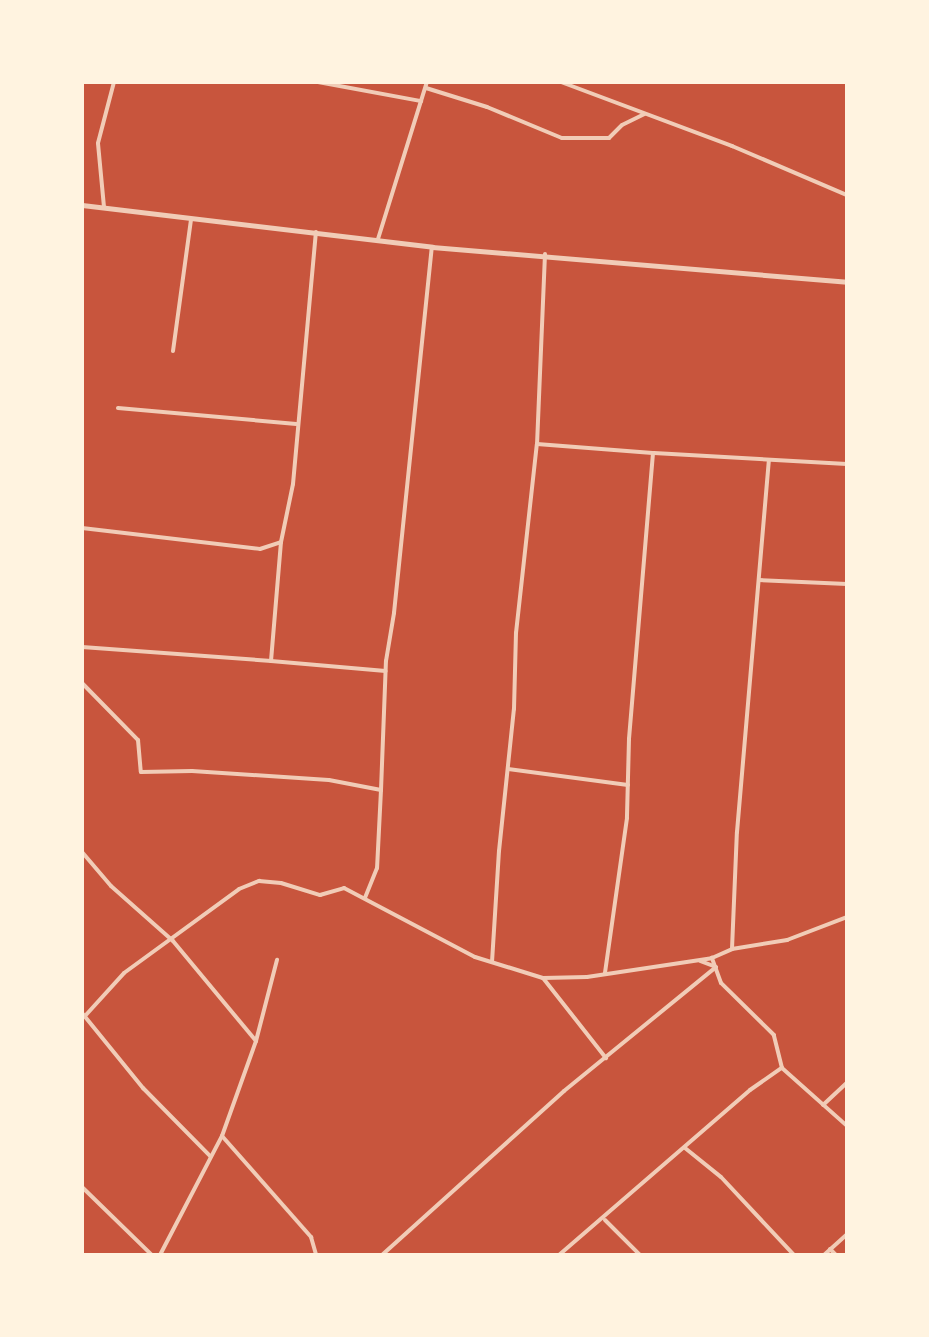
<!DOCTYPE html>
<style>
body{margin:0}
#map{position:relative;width:929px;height:1337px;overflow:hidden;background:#c8553d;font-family:Karla,sans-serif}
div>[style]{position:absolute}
.minor>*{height:4px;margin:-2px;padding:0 2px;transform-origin:2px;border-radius:2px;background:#f1ccb7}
.tertiary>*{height:5px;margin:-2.5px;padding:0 2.5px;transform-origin:2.5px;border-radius:2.5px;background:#f1ccb7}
span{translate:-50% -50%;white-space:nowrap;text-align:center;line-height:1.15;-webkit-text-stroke:7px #fff3e0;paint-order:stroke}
.frame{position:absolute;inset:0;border:84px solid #fff3e0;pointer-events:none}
</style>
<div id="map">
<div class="minor">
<div style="left:318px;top:82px;width:105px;rotate:10.5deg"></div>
<div style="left:561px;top:82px;width:183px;rotate:20.5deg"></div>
<div style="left:732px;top:146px;width:125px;rotate:23.1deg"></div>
<div style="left:426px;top:88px;width:64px;rotate:17.3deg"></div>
<div style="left:487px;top:107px;width:81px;rotate:22.5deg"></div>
<div style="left:562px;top:138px;width:47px"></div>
<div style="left:609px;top:138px;width:18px;rotate:-45deg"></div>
<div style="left:622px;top:125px;width:25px;rotate:-26deg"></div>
<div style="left:104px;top:207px;width:64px;rotate:-95.4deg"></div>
<div style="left:98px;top:143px;width:63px;rotate:-75.3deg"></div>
<div style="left:378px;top:239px;width:164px;rotate:-72.7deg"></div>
<div style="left:545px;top:254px;width:190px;rotate:92.4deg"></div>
<div style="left:537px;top:444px;width:116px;rotate:4.4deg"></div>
<div style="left:653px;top:453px;width:287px;rotate:94.8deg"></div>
<div style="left:629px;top:739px;width:79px;rotate:91.5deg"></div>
<div style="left:627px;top:818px;width:157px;rotate:98.1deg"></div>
<div style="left:173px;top:351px;width:133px;rotate:-82.2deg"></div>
<div style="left:118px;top:408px;width:179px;rotate:5.1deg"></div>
<div style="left:654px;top:453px;width:193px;rotate:3.3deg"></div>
<div style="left:82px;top:528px;width:179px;rotate:6.7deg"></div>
<div style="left:260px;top:549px;width:22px;rotate:-18deg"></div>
<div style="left:281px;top:542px;width:59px;rotate:-78.3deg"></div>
<div style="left:293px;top:484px;width:253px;rotate:-84.8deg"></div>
<div style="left:759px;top:580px;width:88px;rotate:2.6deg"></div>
<div style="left:82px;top:647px;width:190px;rotate:4.2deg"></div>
<div style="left:271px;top:661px;width:119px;rotate:-85.2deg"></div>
<div style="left:271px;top:661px;width:115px;rotate:5deg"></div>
<div style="left:82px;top:683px;width:80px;rotate:45.5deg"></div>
<div style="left:138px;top:740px;width:32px;rotate:85deg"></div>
<div style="left:141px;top:772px;width:51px;rotate:-1.1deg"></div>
<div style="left:192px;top:771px;width:137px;rotate:3.8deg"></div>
<div style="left:329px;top:780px;width:53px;rotate:10.9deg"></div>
<div style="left:381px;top:790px;width:78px;rotate:92.9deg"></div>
<div style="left:377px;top:868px;width:32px;rotate:112deg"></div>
<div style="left:508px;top:769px;width:121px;rotate:7.6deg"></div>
<div style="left:381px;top:790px;width:129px;rotate:-87.8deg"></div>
<div style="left:386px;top:661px;width:49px;rotate:-80.5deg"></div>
<div style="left:394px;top:613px;width:367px;rotate:-84.1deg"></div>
<div style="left:82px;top:852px;width:45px;rotate:49.5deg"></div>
<div style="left:111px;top:886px;width:83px;rotate:41.6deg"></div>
<div style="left:173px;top:941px;width:130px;rotate:50.3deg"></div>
<div style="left:732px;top:949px;width:117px;rotate:-87.6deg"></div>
<div style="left:737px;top:832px;width:373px;rotate:-85.1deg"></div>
<div style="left:492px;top:962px;width:111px;rotate:-86.4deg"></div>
<div style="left:499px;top:851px;width:143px;rotate:-84deg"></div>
<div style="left:514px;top:709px;width:76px;rotate:-88.5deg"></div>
<div style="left:516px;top:633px;width:190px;rotate:-83.7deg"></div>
<div style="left:543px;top:978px;width:102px;rotate:51.8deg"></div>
<div style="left:82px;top:1013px;width:97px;rotate:50.9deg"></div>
<div style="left:143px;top:1088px;width:95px;rotate:45.4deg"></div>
<div style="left:85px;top:1016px;width:58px;rotate:-47.8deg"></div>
<div style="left:124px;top:973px;width:142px;rotate:-36.1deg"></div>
<div style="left:239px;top:889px;width:22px;rotate:-22deg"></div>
<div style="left:259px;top:881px;width:22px;rotate:5deg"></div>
<div style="left:281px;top:883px;width:41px;rotate:17.1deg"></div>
<div style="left:320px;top:895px;width:25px;rotate:-16deg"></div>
<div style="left:344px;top:888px;width:148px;rotate:27.8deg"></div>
<div style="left:475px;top:957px;width:71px;rotate:17.2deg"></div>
<div style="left:543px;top:978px;width:44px;rotate:-1.3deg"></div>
<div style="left:587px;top:977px;width:126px;rotate:-8.6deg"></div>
<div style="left:712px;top:958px;width:22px;rotate:-24deg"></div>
<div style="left:732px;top:949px;width:56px;rotate:-9.3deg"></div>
<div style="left:787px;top:940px;width:64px;rotate:-21deg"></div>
<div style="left:782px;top:1068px;width:87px;rotate:41.7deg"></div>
<div style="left:823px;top:1105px;width:33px;rotate:-43deg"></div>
<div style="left:222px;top:1136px;width:135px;rotate:48.6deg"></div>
<div style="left:311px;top:1237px;width:19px;rotate:74deg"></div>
<div style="left:685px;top:1148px;width:46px;rotate:38.9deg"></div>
<div style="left:721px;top:1177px;width:107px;rotate:46.9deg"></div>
<div style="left:82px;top:1187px;width:98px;rotate:44.2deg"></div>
<div style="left:605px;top:1220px;width:49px;rotate:45deg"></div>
<div style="left:830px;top:1249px;width:8px;rotate:45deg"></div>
<div style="left:160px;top:1255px;width:134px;rotate:-62.5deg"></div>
<div style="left:222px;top:1136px;width:101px;rotate:-70.3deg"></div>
<div style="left:256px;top:1041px;width:84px;rotate:-75.5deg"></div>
<div style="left:382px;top:1255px;width:245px;rotate:-42deg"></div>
<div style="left:564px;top:1091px;width:196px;rotate:-39.2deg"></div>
<div style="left:716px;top:967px;width:17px;rotate:-159deg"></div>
<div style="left:559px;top:1255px;width:252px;rotate:-40.8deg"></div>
<div style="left:750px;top:1090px;width:39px;rotate:-35deg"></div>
<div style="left:782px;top:1068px;width:34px;rotate:-104deg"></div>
<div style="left:774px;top:1035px;width:74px;rotate:-135.5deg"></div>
<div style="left:721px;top:983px;width:27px;rotate:-110deg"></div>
<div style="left:824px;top:1255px;width:31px;rotate:-42deg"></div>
</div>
<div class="tertiary">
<div style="left:82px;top:205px;width:353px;rotate:6.8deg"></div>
<div style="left:432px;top:247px;width:416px;rotate:4.8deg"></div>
</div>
<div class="frame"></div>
</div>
